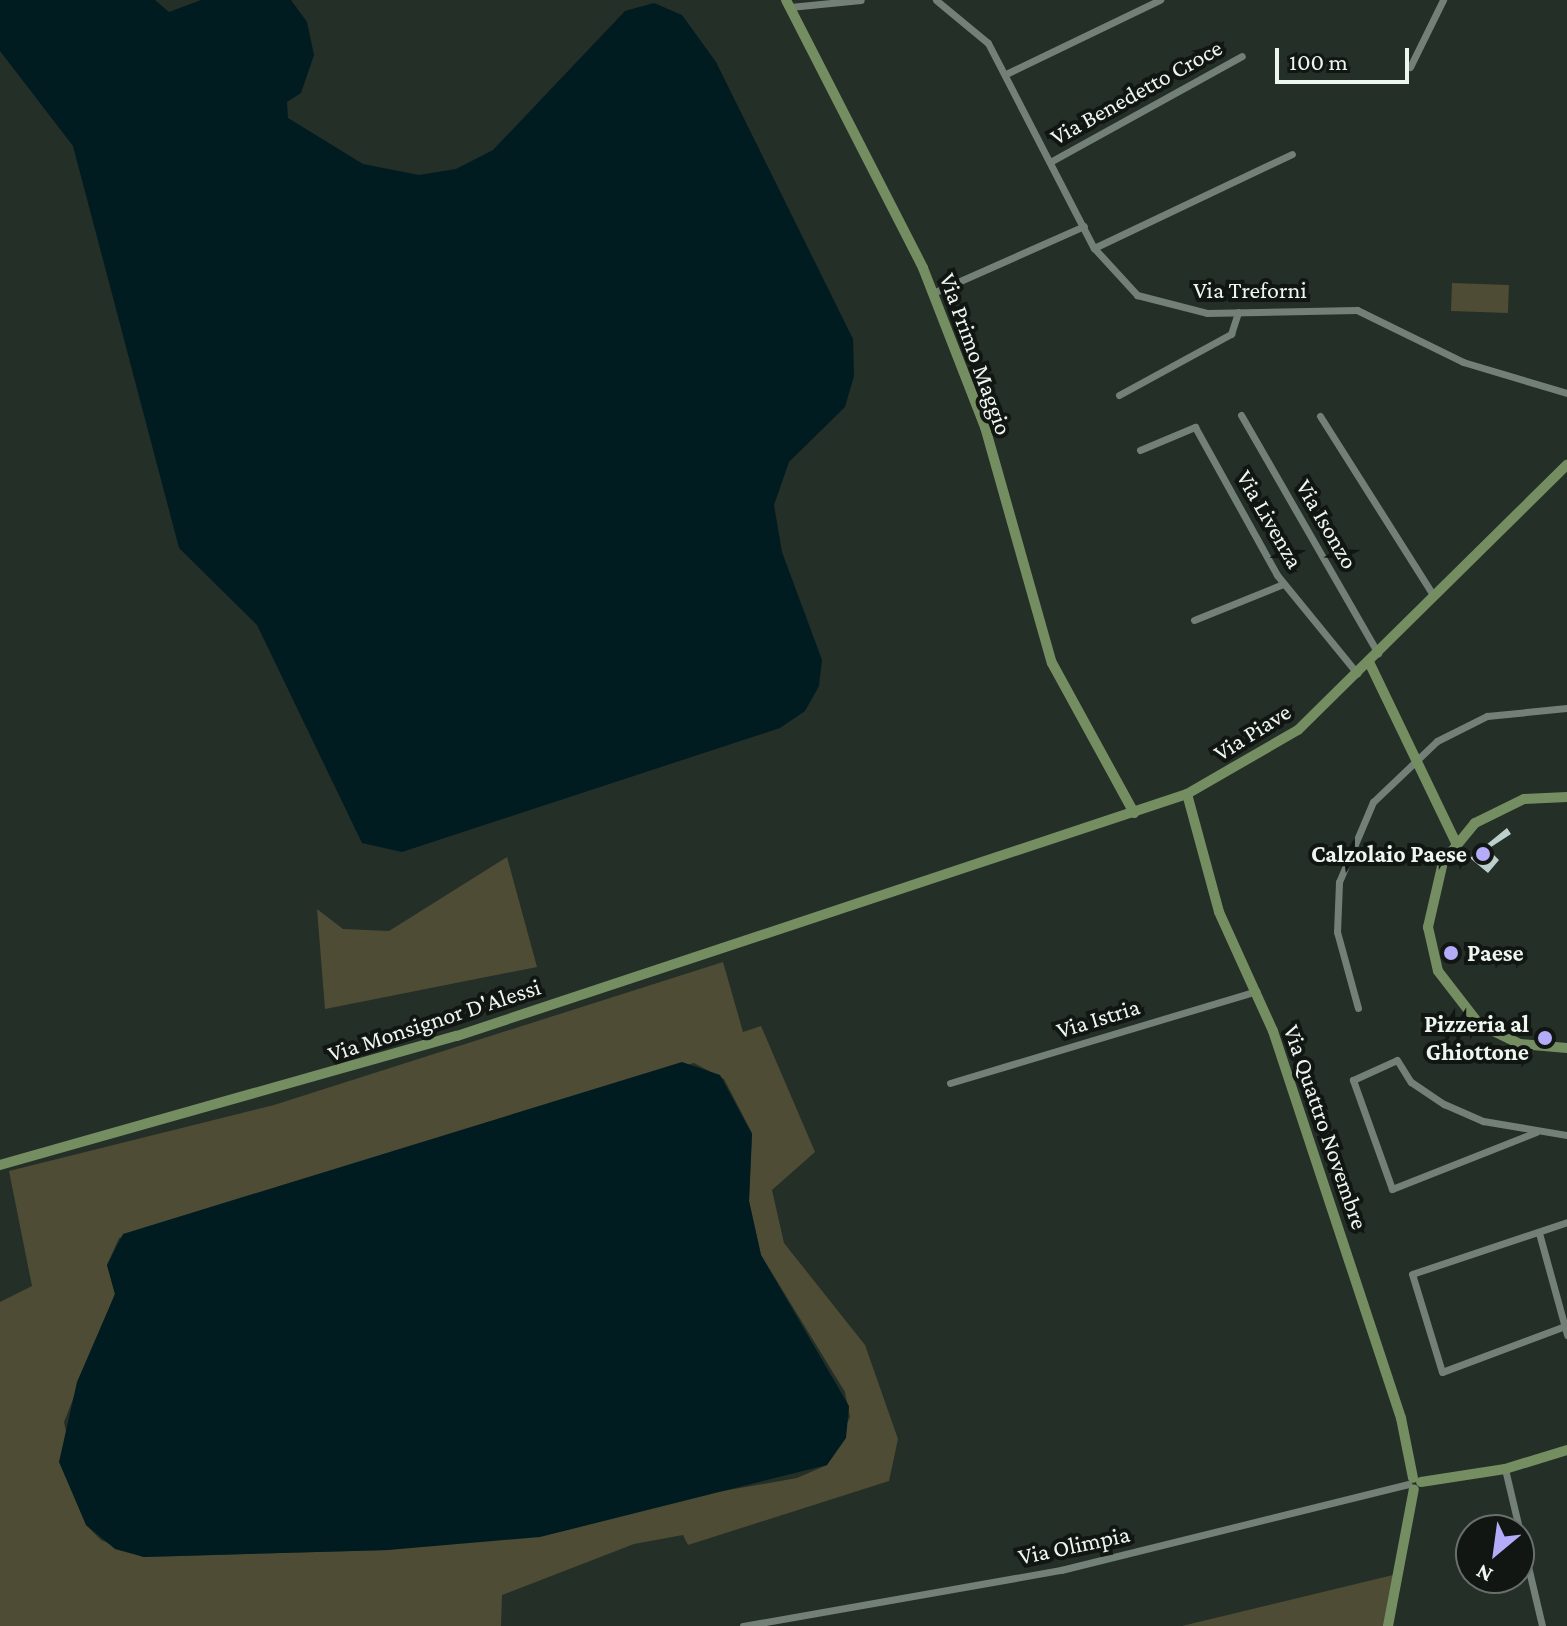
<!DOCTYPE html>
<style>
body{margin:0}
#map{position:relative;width:1567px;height:1626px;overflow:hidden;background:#242f27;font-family:"Crimson Pro",serif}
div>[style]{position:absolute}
.green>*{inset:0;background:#4e4c34;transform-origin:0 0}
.water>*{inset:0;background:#001c21}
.building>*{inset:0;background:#bdcfcc}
.street>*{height:7px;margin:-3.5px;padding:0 3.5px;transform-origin:3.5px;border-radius:3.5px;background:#738077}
.secondary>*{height:10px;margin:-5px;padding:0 5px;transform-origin:5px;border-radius:5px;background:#758e61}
.dots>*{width:22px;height:22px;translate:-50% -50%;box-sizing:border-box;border:4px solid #111612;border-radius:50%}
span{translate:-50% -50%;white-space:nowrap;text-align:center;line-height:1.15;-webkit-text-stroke:8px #111612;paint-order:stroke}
.street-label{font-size:24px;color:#eef6f0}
.poi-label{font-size:24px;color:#eef6f0;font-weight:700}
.right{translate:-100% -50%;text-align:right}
.left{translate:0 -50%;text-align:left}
.north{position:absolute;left:1455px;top:1514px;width:80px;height:80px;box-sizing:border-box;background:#111612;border:2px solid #69706b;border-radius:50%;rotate:209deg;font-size:22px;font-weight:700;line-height:32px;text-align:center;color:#eef6f0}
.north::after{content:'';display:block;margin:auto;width:28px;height:36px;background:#b4acf9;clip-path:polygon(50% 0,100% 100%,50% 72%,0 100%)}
.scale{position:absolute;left:1275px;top:48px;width:134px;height:36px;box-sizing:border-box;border:4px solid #eef6f0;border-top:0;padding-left:10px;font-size:24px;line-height:28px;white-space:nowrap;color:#eef6f0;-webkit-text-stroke:6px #111612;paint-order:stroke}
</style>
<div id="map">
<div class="green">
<div style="left:1452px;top:283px;width:57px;height:28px;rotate:2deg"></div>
<div style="clip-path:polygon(507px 857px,537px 967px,325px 1009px,317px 909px,343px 929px,389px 931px)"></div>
<div style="clip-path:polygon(evenodd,723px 962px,743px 1032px,761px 1026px,815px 1152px,772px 1190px,784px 1243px,865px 1345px,898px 1439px,889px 1481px,688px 1545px,683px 1535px,634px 1544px,502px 1595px,501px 1626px,0 1626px,0 1302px,32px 1286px,9px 1171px,274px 1105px,723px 962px,694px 1063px,724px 1079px,752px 1133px,749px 1201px,761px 1255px,845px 1392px,850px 1417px,827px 1465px,797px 1478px,388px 1550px,143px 1557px,101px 1540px,86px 1525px,64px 1422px,115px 1294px,107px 1265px,119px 1238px,694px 1063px)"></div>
<div style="clip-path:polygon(1393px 1575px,1385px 1626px,1182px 1626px)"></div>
</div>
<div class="water">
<div style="clip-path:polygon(0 0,155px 0,169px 12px,201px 0,291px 0,307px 22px,314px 55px,301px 93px,287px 102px,288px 118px,363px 164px,419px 175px,456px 169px,493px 150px,625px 11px,654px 3px,682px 15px,716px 62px,853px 339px,854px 376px,845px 407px,789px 462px,774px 505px,782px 552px,822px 660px,819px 686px,805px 711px,780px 728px,402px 852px,362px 843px,257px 625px,179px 548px,73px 146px,0 51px)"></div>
<div style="clip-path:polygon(682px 1062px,720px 1075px,752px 1134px,749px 1201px,761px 1255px,849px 1406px,846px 1438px,827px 1465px,540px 1537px,388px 1550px,144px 1557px,115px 1549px,86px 1525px,59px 1462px,77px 1382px,115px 1294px,107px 1265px,123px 1234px)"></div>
</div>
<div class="building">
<div style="clip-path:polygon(1507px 828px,1511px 834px,1488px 849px,1499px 860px,1488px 873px,1470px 858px)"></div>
</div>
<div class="street">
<div style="left:936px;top:0;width:67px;rotate:39.6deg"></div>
<div style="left:988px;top:43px;width:231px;rotate:62.7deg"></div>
<div style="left:1094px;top:248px;width:64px;rotate:47.5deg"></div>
<div style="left:1137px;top:295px;width:72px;rotate:14.4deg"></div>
<div style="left:1207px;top:313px;width:150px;rotate:-1.1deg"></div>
<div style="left:1357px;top:310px;width:118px;rotate:26.1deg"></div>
<div style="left:1463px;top:362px;width:109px;rotate:16.6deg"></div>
<div style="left:790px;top:7px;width:71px;rotate:-5.6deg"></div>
<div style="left:1410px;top:67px;width:75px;rotate:-63.8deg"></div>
<div style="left:1008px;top:73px;width:169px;rotate:-25.7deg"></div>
<div style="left:1050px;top:162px;width:219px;rotate:-28.9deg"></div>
<div style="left:1094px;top:248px;width:219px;rotate:-25.4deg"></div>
<div style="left:933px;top:293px;width:165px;rotate:-23.9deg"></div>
<div style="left:1119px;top:395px;width:128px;rotate:-28.6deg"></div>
<div style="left:1231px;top:334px;width:23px;rotate:-72deg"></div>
<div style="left:1241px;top:415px;width:275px;rotate:60.1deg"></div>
<div style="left:1320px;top:416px;width:213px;rotate:57.7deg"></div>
<div style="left:1140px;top:450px;width:60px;rotate:-22.7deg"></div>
<div style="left:1195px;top:427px;width:169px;rotate:61deg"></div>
<div style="left:1277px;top:575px;width:127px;rotate:50.8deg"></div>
<div style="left:1194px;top:620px;width:96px;rotate:-22deg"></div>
<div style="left:1358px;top:1008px;width:79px;rotate:-105.4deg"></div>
<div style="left:1337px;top:932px;width:50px;rotate:-87.7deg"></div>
<div style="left:1339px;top:882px;width:87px;rotate:-67deg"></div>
<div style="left:1373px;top:802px;width:88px;rotate:-43.6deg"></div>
<div style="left:1437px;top:741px;width:56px;rotate:-26.6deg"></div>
<div style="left:1487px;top:716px;width:80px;rotate:-5.7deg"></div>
<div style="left:950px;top:1083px;width:320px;rotate:-16.7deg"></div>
<div style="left:1536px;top:1132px;width:155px;rotate:158.4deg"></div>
<div style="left:1392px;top:1189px;width:116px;rotate:-109.7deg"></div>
<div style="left:1353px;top:1080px;width:48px;rotate:-24.4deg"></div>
<div style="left:1397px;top:1060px;width:26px;rotate:58deg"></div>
<div style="left:1411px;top:1082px;width:40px;rotate:34deg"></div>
<div style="left:1444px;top:1104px;width:43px;rotate:23.6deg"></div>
<div style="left:1483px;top:1121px;width:85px;rotate:9.5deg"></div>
<div style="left:1539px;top:1233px;width:106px;rotate:74.6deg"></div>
<div style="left:1565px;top:1326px;width:131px;rotate:159.5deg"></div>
<div style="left:1442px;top:1372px;width:102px;rotate:-107deg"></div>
<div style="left:1412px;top:1274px;width:163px;rotate:-18.5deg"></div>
<div style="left:1505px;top:1469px;width:161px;rotate:76.7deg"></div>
<div style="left:743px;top:1626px;width:323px;rotate:-10deg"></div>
<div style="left:1061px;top:1570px;width:358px;rotate:-13.9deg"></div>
</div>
<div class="secondary">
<div style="left:786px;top:0;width:301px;rotate:62.9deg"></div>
<div style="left:923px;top:268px;width:171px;rotate:68.7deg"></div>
<div style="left:985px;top:427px;width:245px;rotate:74.2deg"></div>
<div style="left:1052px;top:663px;width:171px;rotate:61.3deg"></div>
<div style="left:1369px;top:662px;width:201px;rotate:64.3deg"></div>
<div style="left:1187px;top:794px;width:122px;rotate:74.8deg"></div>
<div style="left:1219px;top:912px;width:131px;rotate:65.6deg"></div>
<div style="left:1273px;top:1031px;width:408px;rotate:71.7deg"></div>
<div style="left:1401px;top:1418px;width:61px;rotate:78.7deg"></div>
<div style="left:1567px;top:797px;width:43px;rotate:177.3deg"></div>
<div style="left:1524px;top:799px;width:55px;rotate:153.9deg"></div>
<div style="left:1475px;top:823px;width:50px;rotate:129.4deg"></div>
<div style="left:1443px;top:862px;width:67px;rotate:103deg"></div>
<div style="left:1428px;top:927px;width:45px;rotate:77.2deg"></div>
<div style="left:1438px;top:971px;width:67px;rotate:52.3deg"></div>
<div style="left:1479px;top:1024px;width:46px;rotate:26deg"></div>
<div style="left:1520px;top:1044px;width:47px;rotate:4.9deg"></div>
<div style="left:0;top:1165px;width:475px;rotate:-15.8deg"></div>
<div style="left:457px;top:1036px;width:769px;rotate:-18.34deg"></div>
<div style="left:1187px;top:794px;width:128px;rotate:-30deg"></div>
<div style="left:1298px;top:730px;width:378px;rotate:-44.6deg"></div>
<div style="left:1421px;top:1482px;width:85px;rotate:-8.8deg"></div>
<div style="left:1505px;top:1469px;width:65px;rotate:-17deg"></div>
<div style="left:1388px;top:1626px;width:139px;rotate:-79.3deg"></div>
</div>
<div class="dots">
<div style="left:1483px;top:854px;background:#b4acf9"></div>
<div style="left:1451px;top:953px;background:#b4acf9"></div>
<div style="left:1545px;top:1038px;background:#b4acf9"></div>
</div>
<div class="street-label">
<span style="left:1136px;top:92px;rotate:-29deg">Via Benedetto Croce</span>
<span style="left:1250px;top:290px">Via Treforni</span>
<span style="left:976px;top:354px;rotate:70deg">Via Primo Maggio</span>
<span style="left:1270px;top:519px;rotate:60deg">Via Livenza</span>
<span style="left:1327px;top:524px;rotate:60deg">Via Isonzo</span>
<span style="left:1252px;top:732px;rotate:-32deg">Via Piave</span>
<span style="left:1098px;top:1018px;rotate:-17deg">Via Istria</span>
<span style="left:434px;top:1020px;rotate:-18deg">Via Monsignor D'Alessi</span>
<span style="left:1326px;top:1127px;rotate:71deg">Via Quattro Novembre</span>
<span style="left:1074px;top:1545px;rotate:-12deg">Via Olimpia</span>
</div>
<div class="poi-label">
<span class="right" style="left:1467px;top:854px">Calzolaio Paese</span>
<span class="left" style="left:1467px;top:953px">Paese</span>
<span class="right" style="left:1529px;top:1038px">Pizzeria al<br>Ghiottone</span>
</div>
<div class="north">N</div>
<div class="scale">100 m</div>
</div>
